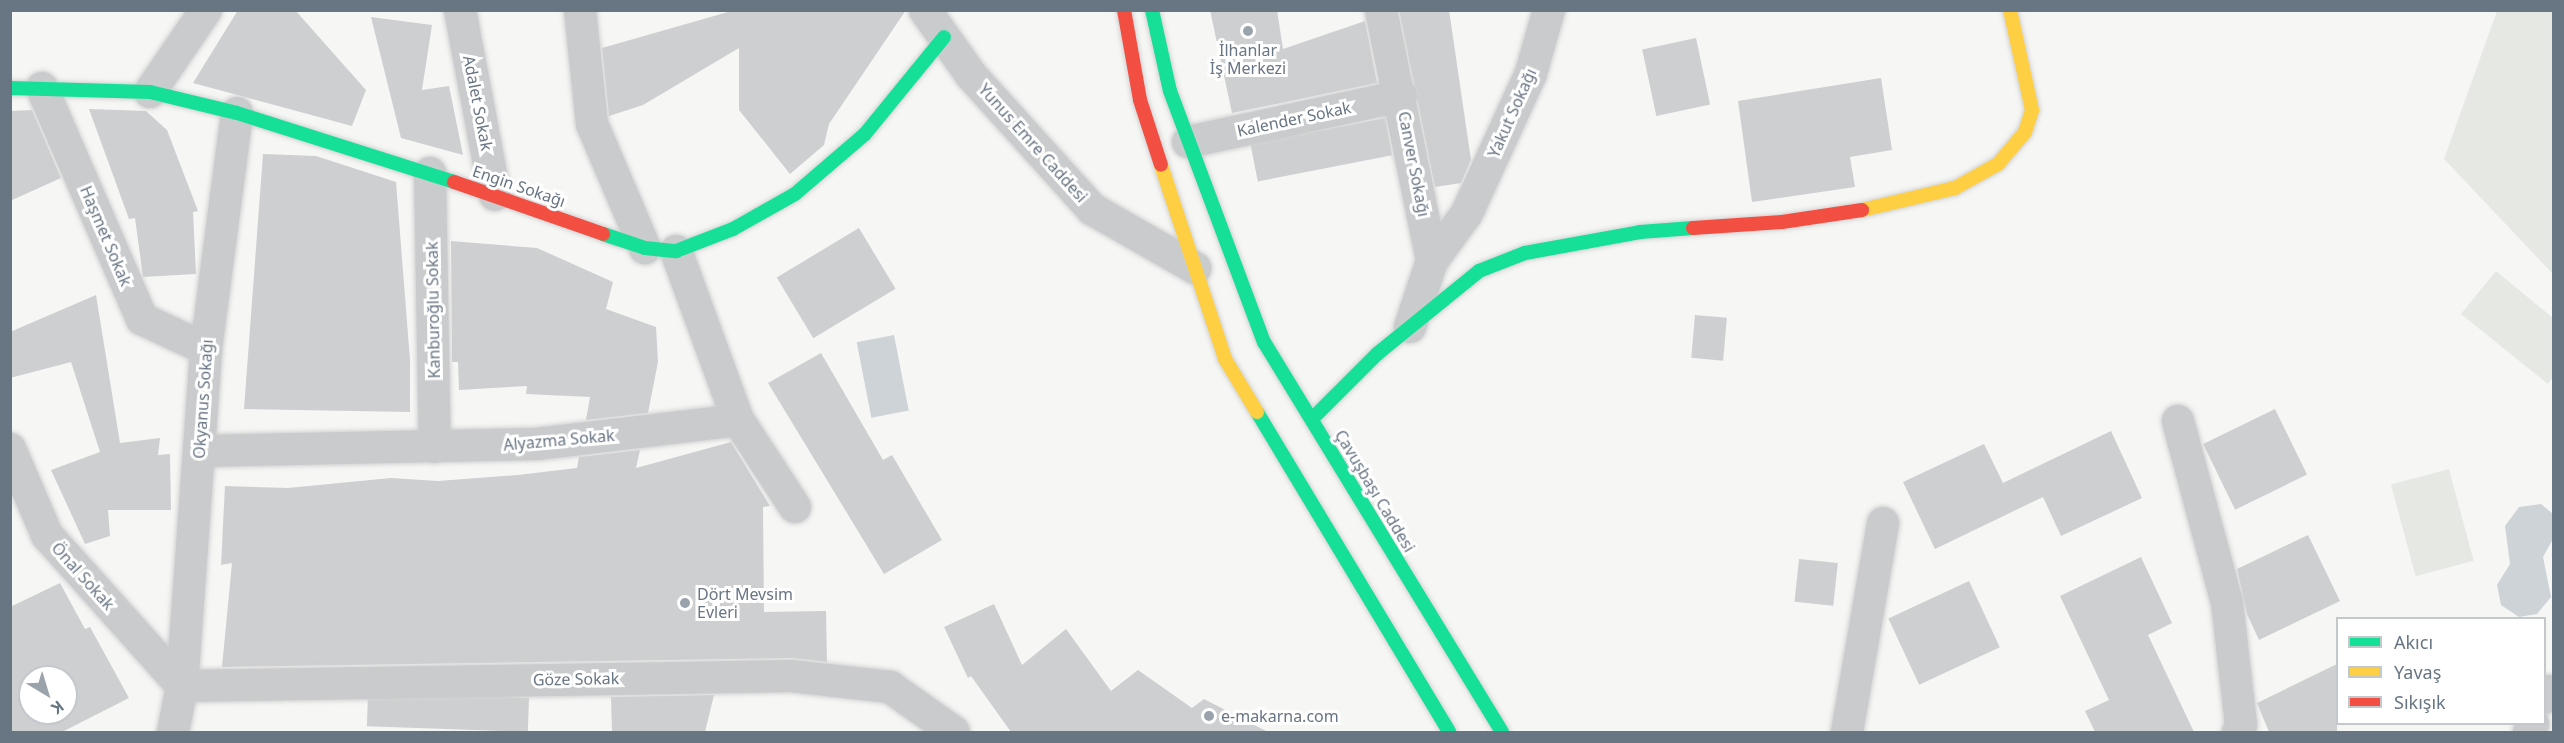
<!DOCTYPE html>
<meta charset="utf-8">
<style>
body{margin:0}
#map{position:relative;width:2564px;height:743px;overflow:hidden;background:#f6f6f5;font-family:"Noto Sans",sans-serif}
div>[style]{position:absolute}
.green>*{inset:0;background:#e6e8e3;transform-origin:0 0}
.water>*{inset:0;background:#cdd3d6;transform-origin:0 0}
.building>*{inset:0;background:#cecfd0;transform-origin:0 0}
.roads{filter:drop-shadow(0 0 2px #d2d2d3) drop-shadow(0 0 2px #d2d2d3)}
.street>*{height:32px;margin:-16px;padding:0 16px;transform-origin:16px;border-radius:16px;background:#cacbcc}
.fast>*{height:14px;margin:-7px;padding:0 7px;transform-origin:7px;border-radius:7px;background:#16e098}
.slow>*{height:14px;margin:-7px;padding:0 7px;transform-origin:7px;border-radius:7px;background:#ffcf43}
.jam>*{height:14px;margin:-7px;padding:0 7px;transform-origin:7px;border-radius:7px;background:#f24e42}
.dots>*{width:16px;height:16px;translate:-50% -50%;box-sizing:border-box;border:3px solid #fff;border-radius:50%}
span{translate:-50% -50%;white-space:nowrap;text-align:center;line-height:1.15;-webkit-text-stroke:6px #fff;paint-order:stroke}
.poi-label{font-size:16px;color:#687583}
.left{translate:0 -50%;text-align:left}
.street-label{font-size:16px;color:#687583}
.frame{position:absolute;inset:0;border:12px solid #687583;pointer-events:none}
.legend{position:absolute;left:2336px;top:617px;width:210px;height:108px;box-sizing:border-box;background:#fff;border:2px solid #c3c8cd;margin:0;padding:8px 10px;list-style:none;font-size:18px;color:#687583}
.legend li{display:flex;align-items:center;gap:12px;height:30px}
.legend b{width:30px;border:2px solid #c3c8cd}
.north{position:absolute;left:18px;top:665px;width:60px;height:60px;box-sizing:border-box;background:#fff;border:2px solid #c3c8cd;border-radius:50%;rotate:142deg;font-size:16px;font-weight:700;line-height:24px;text-align:center;color:#687583}
.north::after{content:'';display:block;margin:auto;width:21px;height:27px;background:#9aa2ab;clip-path:polygon(50% 0,100% 100%,50% 72%,0 100%)}
</style>
<div id="map">
<div class="green">
<div style="clip-path:polygon(2497px 11px,2553px 11px,2553px 274px,2444px 159px)"></div>
<div style="clip-path:polygon(2496px 271px,2553px 318px,2553px 377px,2548px 384px,2461px 314px)"></div>
<div style="left:2449px;top:469px;width:95px;height:60px;rotate:75deg"></div>
</div>
<div class="water">
<div style="left:894px;top:335px;width:77px;height:38px;rotate:79deg"></div>
<div style="clip-path:polygon(2541px 504px,2553px 514px,2553px 539px,2543px 557px,2551px 597px,2537px 614px,2519px 617px,2501px 605px,2497px 585px,2510px 564px,2505px 526px,2519px 507px)"></div>
</div>
<div class="building">
<div style="clip-path:polygon(238px 10px,295px 10px,366px 90px,352px 126px,193px 83px)"></div>
<div style="clip-path:polygon(735px 10px,906px 10px,829px 124px,824px 145px,790px 174px,739px 110px,739px 48px,643px 105px,609px 116px,602px 48px)"></div>
<div style="clip-path:polygon(1210px 10px,1277px 10px,1283px 49px,1365px 21px,1377px 83px,1232px 113px)"></div>
<div style="clip-path:polygon(1399px 10px,1449px 10px,1471px 160px,1461px 183px,1435px 187px)"></div>
<div style="clip-path:polygon(371px 17px,432px 25px,422px 90px,449px 86px,463px 155px,401px 138px)"></div>
<div style="left:1696px;top:38px;width:68px;height:55px;rotate:78deg"></div>
<div style="clip-path:polygon(1881px 78px,1892px 150px,1850px 157px,1855px 187px,1752px 202px,1738px 101px)"></div>
<div style="clip-path:polygon(89px 109px,146px 111px,167px 130px,198px 211px,193px 212px,196px 274px,143px 277px,135px 218px,129px 219px)"></div>
<div style="clip-path:polygon(32px 110px,61px 178px,10px 201px,10px 111px)"></div>
<div style="left:1385px;top:118px;width:38px;height:137px;rotate:79deg"></div>
<div style="clip-path:polygon(263px 154px,316px 156px,396px 182px,410px 360px,410px 412px,244px 409px)"></div>
<div style="left:859px;top:228px;width:71px;height:96px;rotate:59deg"></div>
<div style="clip-path:polygon(451px 241px,537px 248px,613px 282px,606px 309px,656px 327px,658px 362px,648px 413px,586px 420px,590px 397px,526px 394px,527px 386px,459px 390px,458px 362px,452px 362px)"></div>
<div style="clip-path:polygon(96px 295px,120px 443px,160px 438px,158px 455px,170px 454px,171px 510px,108px 510px,110px 536px,85px 544px,51px 470px,100px 452px,71px 362px,10px 378px,10px 332px)"></div>
<div style="left:1695px;top:315px;width:32px;height:43px;rotate:5deg"></div>
<div style="clip-path:polygon(821px 353px,883px 460px,892px 455px,942px 540px,884px 574px,768px 383px)"></div>
<div style="left:2275px;top:409px;width:73px;height:80px;rotate:64deg"></div>
<div style="clip-path:polygon(2111px 431px,2142px 498px,2061px 536px,2043px 497px,1935px 549px,1903px 482px,1984px 444px,2003px 483px)"></div>
<div style="clip-path:polygon(731px 442px,770px 506px,763px 507px,764px 612px,826px 611px,827px 662px,791px 658px,222px 667px,232px 563px,221px 565px,225px 486px,288px 488px,391px 478px,438px 481px,518px 475px,577px 468px,579px 457px,640px 450px,636px 468px)"></div>
<div style="clip-path:polygon(2308px 535px,2340px 601px,2259px 640px,2247px 614px,2237px 569px)"></div>
<div style="clip-path:polygon(2141px 557px,2172px 623px,2148px 635px,2194px 732px,2095px 732px,2085px 711px,2109px 700px,2060px 596px)"></div>
<div style="left:1799px;top:559px;width:39px;height:43px;rotate:6deg"></div>
<div style="left:1969px;top:581px;width:73px;height:89px;rotate:65deg"></div>
<div style="clip-path:polygon(evenodd,60px 583px,85px 629px,90px 627px,129px 698px,62px 732px,10px 732px,10px 607px,60px 583px,30px 677px,66px 677px,66px 713px,30px 713px,30px 677px)"></div>
<div style="clip-path:polygon(994px 604px,1022px 665px,1066px 629px,1111px 691px,1138px 670px,1192px 708px,1204px 699px,1268px 732px,1011px 732px,971px 676px,968px 678px,944px 627px)"></div>
<div style="clip-path:polygon(2337px 664px,2337px 732px,2269px 732px,2257px 703px)"></div>
<div style="clip-path:polygon(714px 695px,705px 732px,612px 732px,611px 697px)"></div>
<div style="left:529px;top:698px;width:34px;height:161px;rotate:92deg"></div>
</div>
<div class="roads">
<div class="street">
<div style="left:460px;top:10px;width:188px;rotate:79.3deg"></div>
<div style="left:580px;top:10px;width:115px;rotate:84deg"></div>
<div style="left:592px;top:124px;width:135px;rotate:66.9deg"></div>
<div style="left:925px;top:10px;width:80px;rotate:54.7deg"></div>
<div style="left:971px;top:75px;width:181px;rotate:47.9deg"></div>
<div style="left:1092px;top:209px;width:119px;rotate:29.8deg"></div>
<div style="left:1381px;top:10px;width:256px;rotate:78.5deg"></div>
<div style="left:1432px;top:261px;width:59px;rotate:-53.9deg"></div>
<div style="left:1467px;top:213px;width:154px;rotate:-65.4deg"></div>
<div style="left:1531px;top:73px;width:66px;rotate:-74.1deg"></div>
<div style="left:42px;top:88px;width:252px;rotate:66.6deg"></div>
<div style="left:142px;top:319px;width:71px;rotate:25.1deg"></div>
<div style="left:150px;top:92px;width:99px;rotate:-55.7deg"></div>
<div style="left:1188px;top:142px;width:218px;rotate:-12.2deg"></div>
<div style="left:430px;top:173px;width:274px;rotate:89deg"></div>
<div style="left:1410px;top:327px;width:70px;rotate:-71.6deg"></div>
<div style="left:738px;top:420px;width:104px;rotate:56.8deg"></div>
<div style="left:2178px;top:421px;width:188px;rotate:74.9deg"></div>
<div style="left:2227px;top:602px;width:124px;rotate:83.5deg"></div>
<div style="left:2241px;top:725px;width:8px;rotate:113deg"></div>
<div style="left:10px;top:449px;width:94px;rotate:66.7deg"></div>
<div style="left:47px;top:535px;width:203px;rotate:48.2deg"></div>
<div style="left:199px;top:451px;width:338px;rotate:-1.2deg"></div>
<div style="left:537px;top:444px;width:202px;rotate:-6.8deg"></div>
<div style="left:738px;top:420px;width:180px;rotate:-110.1deg"></div>
<div style="left:182px;top:686px;width:609px;rotate:-0.94deg"></div>
<div style="left:791px;top:676px;width:100px;rotate:6.3deg"></div>
<div style="left:890px;top:687px;width:78px;rotate:35.1deg"></div>
<div style="left:2544px;top:698px;width:8px;rotate:-60deg"></div>
<div style="left:173px;top:732px;width:47px;rotate:-78.9deg"></div>
<div style="left:182px;top:686px;width:338px;rotate:-85.9deg"></div>
<div style="left:206px;top:349px;width:238px;rotate:-82.5deg"></div>
<div style="left:1847px;top:732px;width:212px;rotate:-80.2deg"></div>
<div style="left:2529px;top:732px;width:9px;rotate:-63deg"></div>
</div>
<div class="fast">
<div style="left:1152px;top:10px;width:83px;rotate:77.5deg"></div>
<div style="left:1170px;top:91px;width:268px;rotate:69.5deg"></div>
<div style="left:1264px;top:342px;width:457px;rotate:58.6deg"></div>
<div style="left:10px;top:88px;width:140px;rotate:1.6deg"></div>
<div style="left:150px;top:92px;width:89px;rotate:13.6deg"></div>
<div style="left:237px;top:113px;width:228px;rotate:17.6deg"></div>
<div style="left:603px;top:234px;width:44px;rotate:18.4deg"></div>
<div style="left:645px;top:248px;width:31px;rotate:6deg"></div>
<div style="left:676px;top:251px;width:61px;rotate:-21.1deg"></div>
<div style="left:733px;top:229px;width:71px;rotate:-29.4deg"></div>
<div style="left:795px;top:194px;width:92px;rotate:-40.6deg"></div>
<div style="left:865px;top:134px;width:125px;rotate:-50.8deg"></div>
<div style="left:1257px;top:412px;width:373px;rotate:59deg"></div>
<div style="left:1312px;top:419px;width:92px;rotate:-45deg"></div>
<div style="left:1377px;top:354px;width:132px;rotate:-39.1deg"></div>
<div style="left:1479px;top:271px;width:49px;rotate:-21.4deg"></div>
<div style="left:1525px;top:253px;width:117px;rotate:-10.3deg"></div>
<div style="left:1640px;top:232px;width:53px;rotate:-4.3deg"></div>
</div>
<div class="slow">
<div style="left:1161px;top:165px;width:204px;rotate:71.7deg"></div>
<div style="left:1225px;top:359px;width:62px;rotate:58.9deg"></div>
<div style="left:1862px;top:210px;width:96px;rotate:-13.3deg"></div>
<div style="left:1955px;top:188px;width:49px;rotate:-29.2deg"></div>
<div style="left:1998px;top:164px;width:42px;rotate:-49.8deg"></div>
<div style="left:2025px;top:132px;width:23px;rotate:-72deg"></div>
<div style="left:2032px;top:110px;width:102px;rotate:-102.4deg"></div>
</div>
<div class="jam">
<div style="left:1124px;top:10px;width:91px;rotate:79.9deg"></div>
<div style="left:1140px;top:100px;width:68px;rotate:72.1deg"></div>
<div style="left:454px;top:182px;width:158px;rotate:19.2deg"></div>
<div style="left:1693px;top:228px;width:89px;rotate:-3.9deg"></div>
<div style="left:1782px;top:222px;width:81px;rotate:-8.5deg"></div>
</div>
</div>
<div class="dots">
<div style="left:1248px;top:31px;background:#9aa2ab"></div>
<div style="left:685px;top:603px;background:#9aa2ab"></div>
<div style="left:1209px;top:716px;background:#9aa2ab"></div>
</div>
<div class="poi-label">
<span style="left:1248px;top:59px">İlhanlar<br>İş Merkezi</span>
<span class="left" style="left:697px;top:603px">Dört Mevsim<br>Evleri</span>
<span class="left" style="left:1221px;top:716px">e-makarna.com</span>
</div>
<div class="street-label">
<span style="left:478px;top:103px;rotate:79deg">Adalet Sokak</span>
<span style="left:1512px;top:113px;rotate:-66deg">Yakut Sokağı</span>
<span style="left:1294px;top:119px;rotate:-12deg">Kalender Sokak</span>
<span style="left:1033px;top:143px;rotate:48deg">Yunus Emre Caddesi</span>
<span style="left:1414px;top:164px;rotate:79deg">Canver Sokağı</span>
<span style="left:519px;top:186px;rotate:19deg">Engin Sokağı</span>
<span style="left:106px;top:236px;rotate:67deg">Haşmet Sokak</span>
<span style="left:433px;top:310px;rotate:-91deg">Kanburoğlu Sokak</span>
<span style="left:203px;top:399px;rotate:-86deg">Okyanus Sokağı</span>
<span style="left:559px;top:440px;rotate:-5deg">Alyazma Sokak</span>
<span style="left:1375px;top:491px;rotate:59deg">Çavuşbaşı Caddesi</span>
<span style="left:83px;top:576px;rotate:48deg">Önal Sokak</span>
<span style="left:576px;top:679px;rotate:-1deg">Göze Sokak</span>
</div>
<div class="frame"></div>
<ul class="legend">
<li><b style="height:8px;background:#16e098"></b>Akıcı</li>
<li><b style="height:8px;background:#ffcf43"></b>Yavaş</li>
<li><b style="height:8px;background:#f24e42"></b>Sıkışık</li>
</ul>
<div class="north">K</div>
</div>
